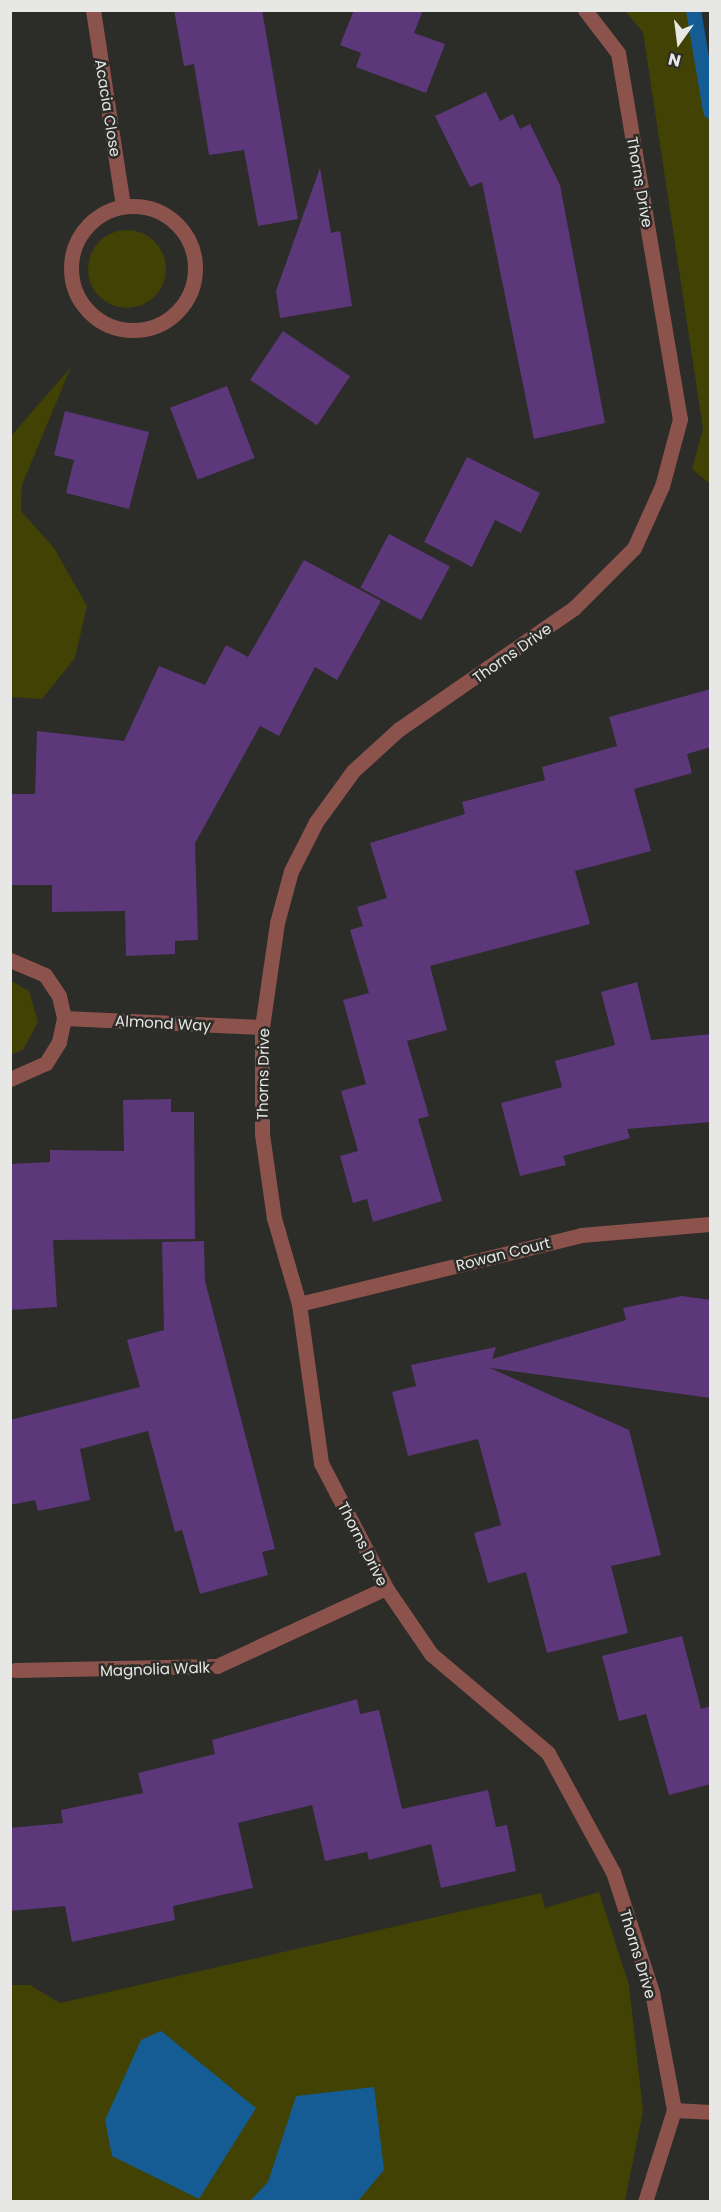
<!DOCTYPE html>
<style>
body{margin:0}
#map{position:relative;width:721px;height:2212px;overflow:hidden;background:#2c2c29;font-family:Poppins,sans-serif}
div>[style]{position:absolute}
.green>*{inset:0;background:#414204}
.round{border-radius:50%}
.water>*{inset:0;background:#155c94}
.stream>*{height:15px;margin:-7.5px;padding:0 7.5px;transform-origin:7.5px;border-radius:7.5px;background:#155c94}
.building>*{inset:0;background:#5c377a;transform-origin:0 0}
.minor>*{height:15px;margin:-7.5px;padding:0 7.5px;transform-origin:7.5px;border-radius:7.5px;background:#8c534d}
.minor>.ring{margin:-7.5px;padding:0;box-sizing:content-box;background:none;border:15px solid #8c534d;border-radius:50%}
span{translate:-50% -50%;white-space:nowrap;text-align:center;line-height:1.15;-webkit-text-stroke:5px #2c2c29;paint-order:stroke}
.street-label{font-size:15px;color:#e7e7e5}
.frame{position:absolute;inset:0;border:12px solid #e7e7e5;pointer-events:none}
.north{position:absolute;left:649px;top:12px;width:60px;height:60px;-webkit-text-stroke:4px #2c2c29;paint-order:stroke;rotate:194deg;font-size:16px;font-weight:700;line-height:24px;text-align:center;color:#e7e7e5}
.north::after{content:'';display:block;margin:auto;width:21px;height:27px;background:#e7e7e5;clip-path:polygon(50% 0,100% 100%,50% 72%,0 100%)}
</style>
<div id="map">
<div class="green">
<div style="clip-path:polygon(625px 11px,693px 11px,710px 111px,710px 484px,692px 469px,703px 429px,643px 32px)"></div>
<div class="round" style="left:88px;top:230px;width:78px;height:78px"></div>
<div style="clip-path:polygon(71px 367px,22px 485px,21px 511px,54px 548px,87px 606px,75px 658px,42px 699px,11px 697px,11px 436px)"></div>
<div style="clip-path:polygon(11px 981px,29px 991px,38px 1022px,23px 1050px,11px 1054px)"></div>
<div style="clip-path:polygon(599px 1892px,629px 1985px,643px 2111px,625px 2201px,11px 2202px,11px 1985px,30px 1985px,60px 2003px,541px 1893px,545px 1908px)"></div>
</div>
<div class="water">
<div style="clip-path:polygon(161px 2031px,256px 2108px,199px 2199px,112px 2156px,105px 2120px,141px 2040px)"></div>
<div style="clip-path:polygon(374px 2087px,384px 2170px,358px 2201px,250px 2201px,268px 2182px,296px 2096px)"></div>
</div>
<div class="stream">
<div style="left:693px;top:10px;width:102px;rotate:80.4deg"></div>
</div>
<div class="building">
<div style="clip-path:polygon(174px 10px,262px 10px,298px 219px,258px 226px,244px 150px,209px 155px,194px 64px,184px 66px)"></div>
<div style="clip-path:polygon(354px 10px,423px 10px,414px 33px,445px 44px,426px 93px,356px 67px,361px 53px,340px 45px)"></div>
<div style="clip-path:polygon(486px 92px,500px 121px,513px 114px,520px 129px,530px 124px,560px 185px,605px 423px,534px 439px,482px 182px,470px 187px,435px 116px)"></div>
<div style="clip-path:polygon(320px 168px,331px 233px,340px 231px,352px 306px,280px 318px,276px 291px)"></div>
<div style="left:283px;top:331px;width:81px;height:59px;rotate:34deg"></div>
<div style="left:227px;top:386px;width:77px;height:61px;rotate:69deg"></div>
<div style="clip-path:polygon(65px 411px,149px 432px,129px 509px,66px 493px,74px 460px,54px 455px)"></div>
<div style="clip-path:polygon(467px 457px,540px 493px,521px 533px,495px 520px,472px 567px,424px 542px)"></div>
<div style="left:389px;top:534px;width:69px;height:61px;rotate:28deg"></div>
<div style="clip-path:polygon(304px 560px,381px 601px,337px 680px,315px 667px,279px 736px,260px 726px,195px 843px,198px 940px,175px 941px,175px 954px,126px 956px,125px 911px,52px 912px,52px 885px,10px 885px,10px 794px,35px 794px,37px 731px,124px 741px,159px 666px,205px 685px,226px 645px,248px 657px)"></div>
<div style="clip-path:polygon(711px 689px,711px 747px,687px 754px,692px 773px,634px 789px,651px 851px,575px 871px,590px 924px,430px 966px,447px 1030px,407px 1041px,429px 1116px,418px 1119px,442px 1201px,373px 1222px,367px 1199px,353px 1203px,340px 1156px,358px 1151px,341px 1091px,366px 1084px,343px 1000px,369px 993px,350px 930px,363px 926px,357px 907px,387px 898px,370px 843px,465px 814px,462px 802px,545px 780px,542px 767px,617px 746px,609px 717px)"></div>
<div style="clip-path:polygon(637px 982px,651px 1040px,711px 1034px,711px 1122px,627px 1129px,630px 1138px,563px 1156px,566px 1165px,520px 1176px,501px 1103px,562px 1087px,555px 1061px,615px 1045px,601px 992px)"></div>
<div style="clip-path:polygon(171px 1099px,171px 1112px,194px 1112px,195px 1239px,53px 1240px,57px 1307px,10px 1310px,10px 1164px,50px 1162px,50px 1150px,124px 1151px,123px 1100px)"></div>
<div style="clip-path:polygon(204px 1241px,205px 1281px,275px 1549px,262px 1552px,268px 1575px,200px 1594px,182px 1530px,175px 1532px,148px 1431px,80px 1449px,90px 1500px,38px 1511px,35px 1500px,10px 1505px,10px 1420px,140px 1387px,127px 1340px,164px 1330px,162px 1242px)"></div>
<div style="clip-path:polygon(682px 1296px,711px 1300px,711px 1398px,490px 1368px,629px 1430px,661px 1555px,611px 1566px,628px 1633px,547px 1653px,526px 1572px,488px 1583px,474px 1533px,501px 1525px,478px 1439px,408px 1456px,392px 1392px,416px 1386px,411px 1365px,496px 1347px,492px 1359px,626px 1320px,623px 1308px)"></div>
<div style="clip-path:polygon(682px 1636px,701px 1709px,711px 1706px,711px 1784px,669px 1795px,646px 1714px,619px 1721px,602px 1656px)"></div>
<div style="clip-path:polygon(357px 1699px,360px 1714px,379px 1710px,402px 1809px,488px 1790px,496px 1827px,507px 1825px,516px 1871px,441px 1888px,431px 1844px,369px 1860px,367px 1852px,325px 1861px,312px 1805px,238px 1823px,253px 1888px,173px 1906px,175px 1920px,72px 1942px,65px 1906px,10px 1911px,10px 1828px,63px 1823px,61px 1810px,143px 1793px,138px 1773px,215px 1754px,212px 1740px)"></div>
</div>
<div class="minor">
<div style="left:93px;top:10px;width:197px;rotate:81.3deg"></div>
<div style="left:585px;top:10px;width:54px;rotate:52.5deg"></div>
<div style="left:618px;top:53px;width:371px;rotate:80.4deg"></div>
<div style="left:680px;top:419px;width:69px;rotate:105deg"></div>
<div style="left:662px;top:486px;width:68px;rotate:114.3deg"></div>
<div style="left:634px;top:548px;width:85px;rotate:135deg"></div>
<div style="left:574px;top:608px;width:213px;rotate:145.3deg"></div>
<div style="left:399px;top:729px;width:62px;rotate:137.6deg"></div>
<div style="left:353px;top:771px;width:63px;rotate:126deg"></div>
<div style="left:316px;top:822px;width:55px;rotate:117deg"></div>
<div style="left:291px;top:871px;width:54px;rotate:105.1deg"></div>
<div style="left:277px;top:923px;width:105px;rotate:98.2deg"></div>
<div style="left:262px;top:1027px;width:107px;rotate:90deg"></div>
<div style="left:262px;top:1134px;width:85px;rotate:81.9deg"></div>
<div style="left:274px;top:1218px;width:90px;rotate:73.8deg"></div>
<div style="left:299px;top:1304px;width:161px;rotate:82.1deg"></div>
<div style="left:321px;top:1463px;width:141px;rotate:62.5deg"></div>
<div style="left:386px;top:1588px;width:80px;rotate:55.7deg"></div>
<div style="left:431px;top:1654px;width:153px;rotate:40.2deg"></div>
<div style="left:548px;top:1753px;width:136px;rotate:61.4deg"></div>
<div style="left:613px;top:1872px;width:126px;rotate:72deg"></div>
<div style="left:652px;top:1992px;width:120px;rotate:79.4deg"></div>
<div style="left:674px;top:2110px;width:96px;rotate:107.5deg"></div>
<div class="ring" style="left:71px;top:206px;width:109px;height:109px"></div>
<div style="left:10px;top:960px;width:38px;rotate:23deg"></div>
<div style="left:45px;top:975px;width:25px;rotate:56deg"></div>
<div style="left:59px;top:996px;width:23px;rotate:77deg"></div>
<div style="left:64px;top:1018px;width:25px;rotate:102deg"></div>
<div style="left:59px;top:1042px;width:25px;rotate:122deg"></div>
<div style="left:46px;top:1063px;width:39px;rotate:156deg"></div>
<div style="left:64px;top:1018px;width:198px;rotate:2.6deg"></div>
<div style="left:299px;top:1304px;width:290px;rotate:-13.7deg"></div>
<div style="left:581px;top:1235px;width:129px;rotate:-4.9deg"></div>
<div style="left:15px;top:1670px;width:202px;rotate:-1.1deg"></div>
<div style="left:217px;top:1666px;width:186px;rotate:-24.8deg"></div>
<div style="left:674px;top:2110px;width:36px;rotate:3deg"></div>
</div>
<div class="street-label">
<span style="left:108px;top:108px;rotate:81deg">Acacia Close</span>
<span style="left:640px;top:182px;rotate:80deg">Thorns Drive</span>
<span style="left:512px;top:653px;rotate:-35deg">Thorns Drive</span>
<span style="left:163px;top:1023px;rotate:3deg">Almond Way</span>
<span style="left:263px;top:1074px;rotate:-89deg">Thorns Drive</span>
<span style="left:503px;top:1254px;rotate:-14deg">Rowan Court</span>
<span style="left:363px;top:1544px;rotate:63deg">Thorns Drive</span>
<span style="left:155px;top:1669px;rotate:-2deg">Magnolia Walk</span>
<span style="left:638px;top:1954px;rotate:73deg">Thorns Drive</span>
</div>
<div class="frame"></div>
<div class="north">N</div>
</div>
